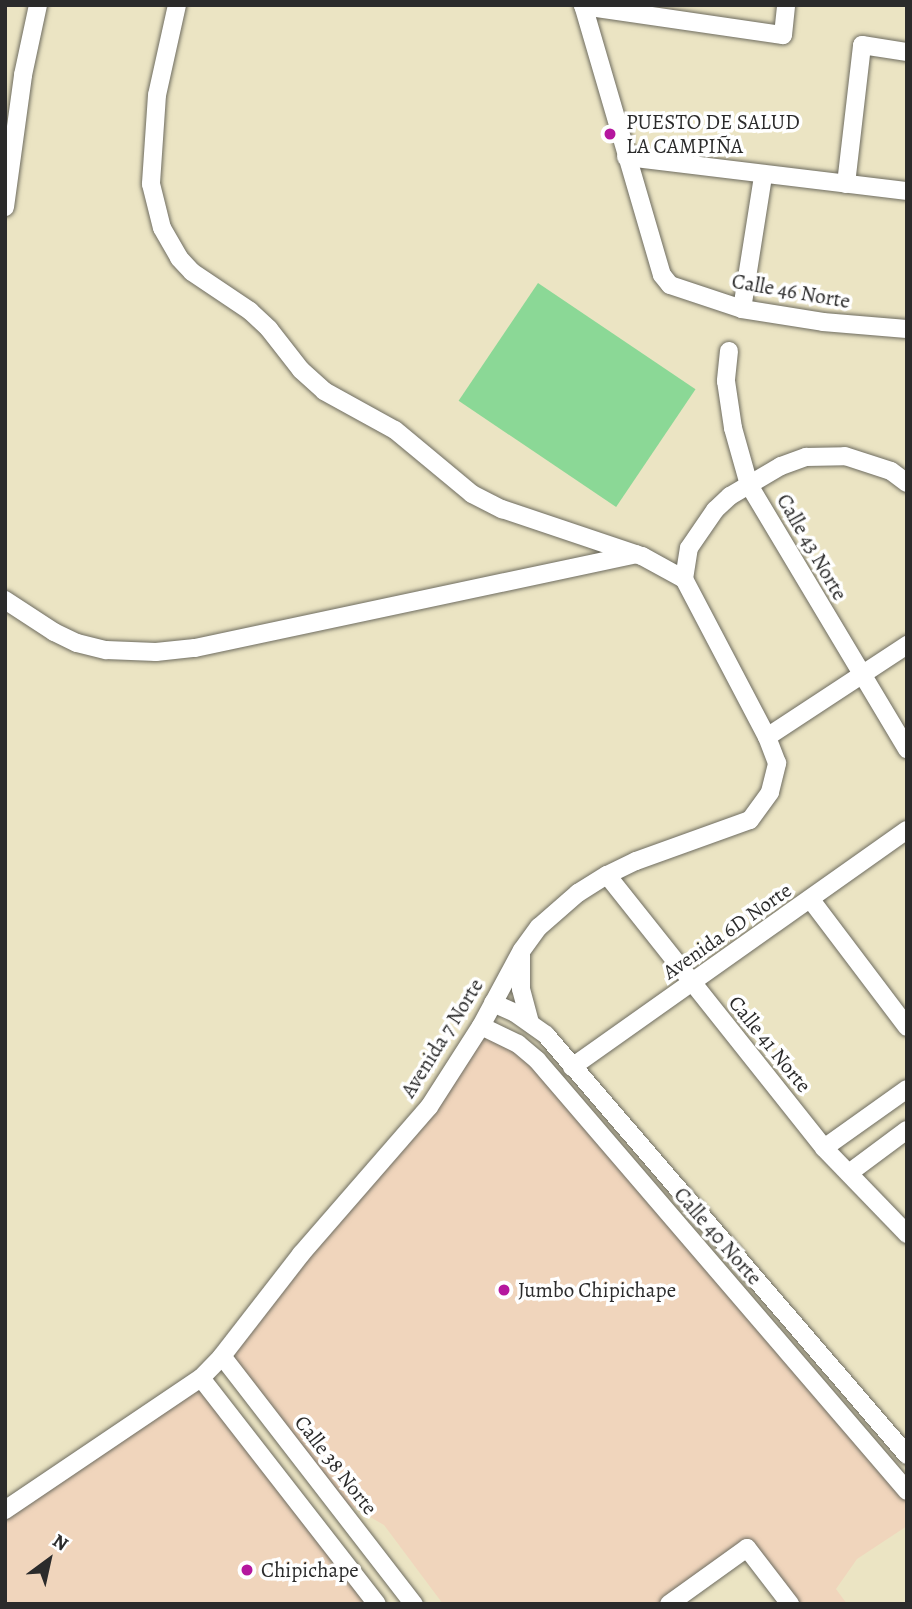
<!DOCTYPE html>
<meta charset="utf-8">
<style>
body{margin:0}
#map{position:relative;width:912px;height:1609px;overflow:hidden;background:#ebe4c3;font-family:Alegreya,serif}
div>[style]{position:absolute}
.built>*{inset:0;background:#f0d5bc}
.green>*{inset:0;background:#8bd896;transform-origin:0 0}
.roads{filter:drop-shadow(0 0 2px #6e6c60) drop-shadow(0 0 2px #6e6c60)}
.minor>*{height:18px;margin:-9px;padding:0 9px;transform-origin:9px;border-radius:9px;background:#fff}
.dots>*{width:19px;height:19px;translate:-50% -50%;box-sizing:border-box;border:4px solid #fff;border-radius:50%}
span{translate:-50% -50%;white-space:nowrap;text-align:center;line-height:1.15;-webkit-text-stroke:7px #fff;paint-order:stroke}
.poi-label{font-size:21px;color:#2b2b2b}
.left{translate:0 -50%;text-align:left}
.street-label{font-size:21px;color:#2b2b2b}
.frame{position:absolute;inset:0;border:7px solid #2b2b2b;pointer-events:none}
.north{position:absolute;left:14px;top:1525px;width:70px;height:70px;-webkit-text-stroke:5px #fff;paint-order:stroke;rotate:33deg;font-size:19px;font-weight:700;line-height:28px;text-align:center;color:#2b2b2b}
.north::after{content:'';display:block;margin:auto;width:24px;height:32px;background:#2b2b2b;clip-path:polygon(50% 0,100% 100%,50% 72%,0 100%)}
</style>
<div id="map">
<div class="built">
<div style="clip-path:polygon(481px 1026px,518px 1044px,907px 1491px,907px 1526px,857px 1559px,836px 1589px,847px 1604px,790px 1604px,747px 1548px,669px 1604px,443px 1604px,384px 1525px,332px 1495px,222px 1356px,401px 1137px)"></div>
<div style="clip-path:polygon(201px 1378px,377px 1604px,5px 1604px,5px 1510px)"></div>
</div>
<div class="green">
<div style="left:538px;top:283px;width:190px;height:142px;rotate:34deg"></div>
</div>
<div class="roads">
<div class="minor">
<div style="left:177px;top:5px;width:92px;rotate:102.5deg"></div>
<div style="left:157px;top:95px;width:89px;rotate:93.9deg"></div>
<div style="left:151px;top:184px;width:45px;rotate:76deg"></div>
<div style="left:162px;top:228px;width:34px;rotate:60deg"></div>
<div style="left:179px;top:258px;width:19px;rotate:47deg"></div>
<div style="left:192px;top:272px;width:70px;rotate:33.9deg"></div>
<div style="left:250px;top:311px;width:26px;rotate:43deg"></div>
<div style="left:269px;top:329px;width:52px;rotate:52deg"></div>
<div style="left:301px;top:370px;width:31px;rotate:42deg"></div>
<div style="left:324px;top:391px;width:81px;rotate:28.8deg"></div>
<div style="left:395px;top:430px;width:100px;rotate:39.7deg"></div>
<div style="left:472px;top:494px;width:34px;rotate:27deg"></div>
<div style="left:502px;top:509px;width:148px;rotate:18.6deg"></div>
<div style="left:642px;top:556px;width:48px;rotate:28.7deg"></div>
<div style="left:583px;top:5px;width:281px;rotate:73.7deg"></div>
<div style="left:662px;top:275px;width:13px;rotate:51deg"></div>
<div style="left:670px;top:285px;width:76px;rotate:18.4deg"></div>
<div style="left:742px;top:309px;width:82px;rotate:9.1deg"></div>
<div style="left:823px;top:322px;width:84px;rotate:4.8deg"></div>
<div style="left:583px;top:6px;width:202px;rotate:8.3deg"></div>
<div style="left:783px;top:35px;width:30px;rotate:-84deg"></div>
<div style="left:626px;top:157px;width:283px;rotate:6.9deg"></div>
<div style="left:846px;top:184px;width:140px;rotate:-83.4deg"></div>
<div style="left:862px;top:45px;width:46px;rotate:8.8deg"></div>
<div style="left:5px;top:207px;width:133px;rotate:-82.2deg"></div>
<div style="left:23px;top:75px;width:72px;rotate:-77.9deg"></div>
<div style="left:742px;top:309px;width:135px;rotate:-81deg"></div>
<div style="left:729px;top:351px;width:30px;rotate:96deg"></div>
<div style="left:726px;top:381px;width:48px;rotate:81.5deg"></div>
<div style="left:733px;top:428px;width:59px;rotate:74.3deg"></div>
<div style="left:749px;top:485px;width:308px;rotate:59.1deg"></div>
<div style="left:684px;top:579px;width:31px;rotate:-81deg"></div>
<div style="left:689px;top:548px;width:46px;rotate:-55.6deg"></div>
<div style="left:715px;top:510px;width:21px;rotate:-43deg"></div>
<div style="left:730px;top:496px;width:59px;rotate:-30.5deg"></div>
<div style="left:781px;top:466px;width:27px;rotate:-20deg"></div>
<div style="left:806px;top:457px;width:39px;rotate:-1deg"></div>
<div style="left:845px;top:456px;width:48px;rotate:18.1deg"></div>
<div style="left:891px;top:471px;width:20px;rotate:37deg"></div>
<div style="left:5px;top:600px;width:59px;rotate:33.1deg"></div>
<div style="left:54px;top:632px;width:25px;rotate:26deg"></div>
<div style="left:77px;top:643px;width:30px;rotate:14deg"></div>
<div style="left:106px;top:650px;width:50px;rotate:2.3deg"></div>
<div style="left:156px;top:652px;width:39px;rotate:-6deg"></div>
<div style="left:195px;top:648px;width:451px;rotate:-12deg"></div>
<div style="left:767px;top:737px;width:168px;rotate:-33.3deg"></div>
<div style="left:607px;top:875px;width:349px;rotate:51.5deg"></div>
<div style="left:824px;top:1148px;width:120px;rotate:46deg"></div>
<div style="left:811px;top:900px;width:159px;rotate:52.9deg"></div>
<div style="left:521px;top:955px;width:34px;rotate:90deg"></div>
<div style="left:521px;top:989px;width:35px;rotate:75deg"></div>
<div style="left:493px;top:1003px;width:24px;rotate:24deg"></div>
<div style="left:515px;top:1013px;width:38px;rotate:35deg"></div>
<div style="left:546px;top:1035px;width:554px;rotate:49.32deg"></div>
<div style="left:481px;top:1026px;width:41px;rotate:25.9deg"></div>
<div style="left:518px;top:1044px;width:25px;rotate:40deg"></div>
<div style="left:537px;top:1060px;width:568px;rotate:49.35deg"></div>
<div style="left:572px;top:1067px;width:410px;rotate:-35.3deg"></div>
<div style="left:824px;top:1148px;width:102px;rotate:-35.4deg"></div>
<div style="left:849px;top:1173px;width:72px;rotate:-36.6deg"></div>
<div style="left:222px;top:1356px;width:314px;rotate:52.3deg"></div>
<div style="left:201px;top:1378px;width:286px;rotate:52.1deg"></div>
<div style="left:5px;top:1510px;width:236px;rotate:-34deg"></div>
<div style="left:201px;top:1378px;width:30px;rotate:-46deg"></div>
<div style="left:222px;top:1356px;width:129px;rotate:-52.2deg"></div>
<div style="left:301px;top:1254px;width:195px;rotate:-49deg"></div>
<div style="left:429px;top:1107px;width:96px;rotate:-57.3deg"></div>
<div style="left:481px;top:1026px;width:86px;rotate:-61.7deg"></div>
<div style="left:522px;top:950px;width:29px;rotate:-54deg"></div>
<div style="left:539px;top:927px;width:52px;rotate:-41.1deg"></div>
<div style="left:578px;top:893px;width:34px;rotate:-32deg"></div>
<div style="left:607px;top:875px;width:32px;rotate:-26deg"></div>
<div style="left:636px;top:861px;width:121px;rotate:-19.8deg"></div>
<div style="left:750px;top:820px;width:34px;rotate:-54deg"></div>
<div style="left:770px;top:792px;width:30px;rotate:-76deg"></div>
<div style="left:777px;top:763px;width:28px;rotate:-111deg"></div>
<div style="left:767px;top:737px;width:178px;rotate:-117.7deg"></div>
<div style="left:669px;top:1604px;width:96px;rotate:-35.7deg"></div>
<div style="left:747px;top:1548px;width:71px;rotate:52.5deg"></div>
</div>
</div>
<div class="dots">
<div style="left:610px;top:134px;background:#b5179e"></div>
<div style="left:504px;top:1290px;background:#b5179e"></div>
<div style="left:247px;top:1570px;background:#b5179e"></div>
</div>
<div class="poi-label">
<span class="left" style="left:626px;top:134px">PUESTO DE SALUD<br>LA CAMPIÑA</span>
<span class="left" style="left:518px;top:1290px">Jumbo Chipichape</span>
<span class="left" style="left:261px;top:1570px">Chipichape</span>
</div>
<div class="street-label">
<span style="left:791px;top:291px;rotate:10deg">Calle 46 Norte</span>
<span style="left:812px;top:547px;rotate:60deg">Calle 43 Norte</span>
<span style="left:727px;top:931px;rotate:-35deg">Avenida 6D Norte</span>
<span style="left:442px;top:1038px;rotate:-58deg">Avenida 7 Norte</span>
<span style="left:770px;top:1044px;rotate:51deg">Calle 41 Norte</span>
<span style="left:718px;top:1236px;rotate:49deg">Calle 40 Norte</span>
<span style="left:336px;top:1465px;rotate:52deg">Calle 38 Norte</span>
</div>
<div class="frame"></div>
<div class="north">N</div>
</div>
